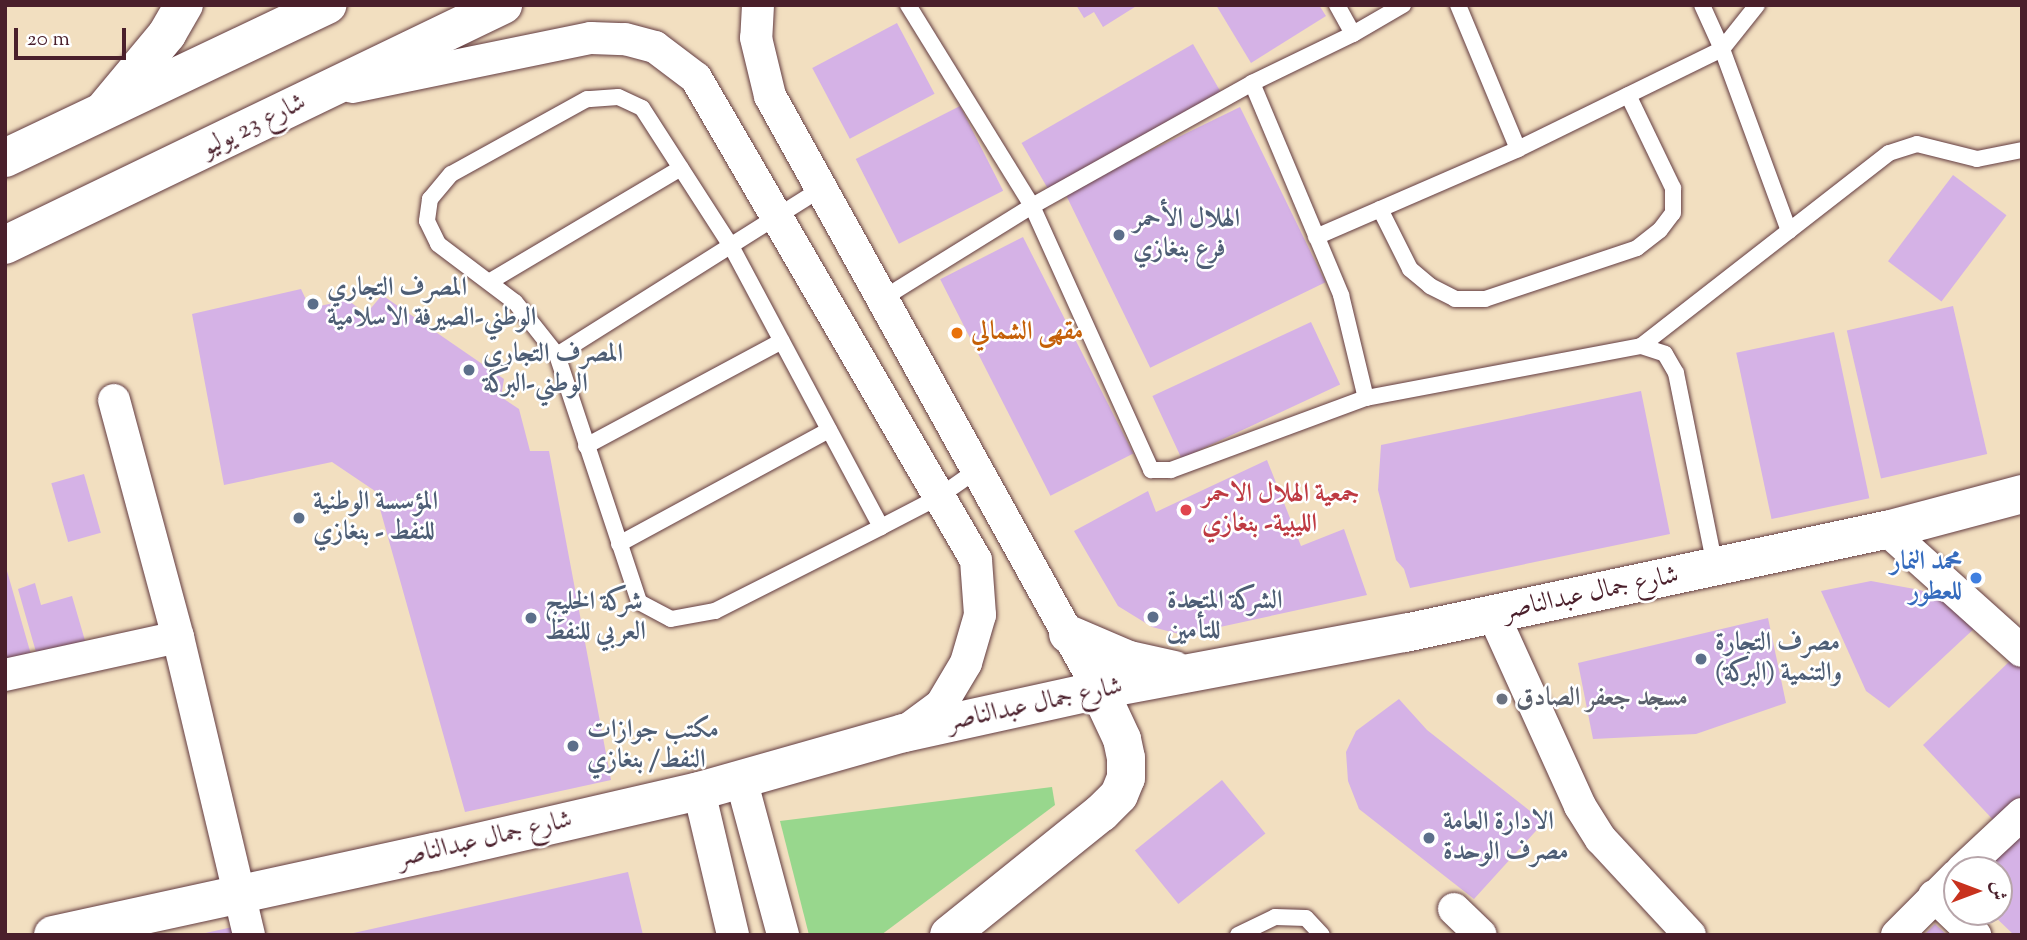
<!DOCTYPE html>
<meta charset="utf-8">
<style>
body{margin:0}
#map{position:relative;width:2027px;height:940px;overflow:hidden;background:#f2dfc0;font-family:"Sorts Mill Goudy",Amiri,serif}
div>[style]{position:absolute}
.green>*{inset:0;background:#98d78d}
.building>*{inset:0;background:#d5b2e6;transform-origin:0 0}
.roads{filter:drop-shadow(0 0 2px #633c41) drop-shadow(0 0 2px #633c41)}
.lane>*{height:16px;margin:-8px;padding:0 8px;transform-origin:8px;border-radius:8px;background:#fff}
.street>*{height:32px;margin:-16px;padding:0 16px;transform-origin:16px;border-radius:16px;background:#fff}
.secondary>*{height:38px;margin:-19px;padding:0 19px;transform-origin:19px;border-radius:19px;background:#fff}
.primary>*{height:38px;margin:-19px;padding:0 19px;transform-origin:19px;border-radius:19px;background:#fff}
.dots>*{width:19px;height:19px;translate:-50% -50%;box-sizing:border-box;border:4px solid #fff;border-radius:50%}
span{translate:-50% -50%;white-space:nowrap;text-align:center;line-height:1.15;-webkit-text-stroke:5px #fff;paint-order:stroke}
.street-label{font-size:26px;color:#4a1f2b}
.service-label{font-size:26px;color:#4e5e75;font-weight:700}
.left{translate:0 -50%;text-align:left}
.food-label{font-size:26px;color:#c56008;font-weight:700}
.health-label{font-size:26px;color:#be3a42;font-weight:700}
.shop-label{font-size:26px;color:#366cbe;font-weight:700}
.right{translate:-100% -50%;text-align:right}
.worship-label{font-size:26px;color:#5b616d;font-weight:700}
.frame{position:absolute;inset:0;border:7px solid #4a1f2b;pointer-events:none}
.north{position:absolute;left:1943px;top:856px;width:70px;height:70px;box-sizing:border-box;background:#fff;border:2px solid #b7a5aa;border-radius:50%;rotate:90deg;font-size:19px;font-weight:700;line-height:28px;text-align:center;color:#4a1f2b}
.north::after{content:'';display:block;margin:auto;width:24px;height:32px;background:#c8321e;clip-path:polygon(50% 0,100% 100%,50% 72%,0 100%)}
.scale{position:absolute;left:14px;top:28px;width:112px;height:32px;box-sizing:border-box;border:4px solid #4a1f2b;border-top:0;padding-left:9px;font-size:21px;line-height:24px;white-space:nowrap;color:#4a1f2b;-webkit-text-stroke:5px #fff;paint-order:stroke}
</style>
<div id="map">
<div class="green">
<div style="clip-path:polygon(1052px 787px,1055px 805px,881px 935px,809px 935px,780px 821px)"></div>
</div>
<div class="building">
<div style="clip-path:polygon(1076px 5px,1138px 5px,1103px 27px,1094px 12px,1084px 18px)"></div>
<div style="clip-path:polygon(1216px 5px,1319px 5px,1326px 16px,1251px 63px)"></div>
<div style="left:897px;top:23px;width:80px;height:96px;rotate:62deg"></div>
<div style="left:1193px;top:44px;width:58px;height:198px;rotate:60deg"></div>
<div style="left:960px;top:106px;width:95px;height:117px;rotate:63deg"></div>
<div style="left:1240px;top:107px;width:195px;height:195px;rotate:64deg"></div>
<div style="left:1953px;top:175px;width:67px;height:108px;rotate:37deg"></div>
<div style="left:1023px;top:237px;width:243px;height:93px;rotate:63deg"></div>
<div style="clip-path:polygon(301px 289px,310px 308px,348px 300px,366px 314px,382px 295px,504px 379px,501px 397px,519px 409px,530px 451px,549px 451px,611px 780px,465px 812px,375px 491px,332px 462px,224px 485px,192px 314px)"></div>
<div style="left:1953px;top:306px;width:152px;height:109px;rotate:77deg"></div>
<div style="left:1311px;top:322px;width:69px;height:175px;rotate:65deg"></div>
<div style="left:1834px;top:332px;width:170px;height:100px;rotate:78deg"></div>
<div style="clip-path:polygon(1641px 391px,1670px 534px,1410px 588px,1404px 569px,1396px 560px,1378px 490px,1381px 445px)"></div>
<div style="clip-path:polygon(1267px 460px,1301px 546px,1344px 529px,1367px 595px,1183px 635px,1152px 627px,1118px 606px,1074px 531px,1148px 491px,1156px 512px)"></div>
<div style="left:84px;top:474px;width:61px;height:34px;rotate:74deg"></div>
<div style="clip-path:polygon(5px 564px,32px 658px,5px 666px)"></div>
<div style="clip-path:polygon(1871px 581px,1920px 590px,1951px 600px,1978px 625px,1889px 708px,1866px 691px,1821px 591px)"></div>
<div style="clip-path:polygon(35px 583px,41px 605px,72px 596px,86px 644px,38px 659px,18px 589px)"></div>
<div style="clip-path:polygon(1768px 618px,1786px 703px,1696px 734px,1593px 739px,1578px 663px)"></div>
<div style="clip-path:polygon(2015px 656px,2022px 663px,2022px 801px,1997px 824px,1923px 745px)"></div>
<div style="clip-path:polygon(1399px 699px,1427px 730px,1544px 822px,1474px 899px,1359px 809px,1348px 781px,1346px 752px,1356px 731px)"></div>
<div style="left:1222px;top:780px;width:69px;height:112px;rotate:51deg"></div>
<div style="clip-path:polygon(2022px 820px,2022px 935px,2014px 935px,1990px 912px,1999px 912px,1999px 870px,1974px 870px)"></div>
<div style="clip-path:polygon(628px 872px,643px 935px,349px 935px,349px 934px)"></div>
<div style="clip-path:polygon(1935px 924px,1947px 935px,1924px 935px)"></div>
<div style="clip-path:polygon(237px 926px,238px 935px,201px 935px,201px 934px)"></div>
</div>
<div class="roads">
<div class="lane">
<div style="left:908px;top:5px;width:236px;rotate:58.3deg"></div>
<div style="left:1032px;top:206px;width:290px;rotate:65.7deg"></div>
<div style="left:1151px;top:470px;width:20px"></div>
<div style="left:1171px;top:470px;width:208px;rotate:-20.3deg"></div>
<div style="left:1366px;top:398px;width:280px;rotate:-10.7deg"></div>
<div style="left:1641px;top:346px;width:25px;rotate:18deg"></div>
<div style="left:1665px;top:354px;width:22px;rotate:60deg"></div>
<div style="left:1676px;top:373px;width:198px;rotate:78.6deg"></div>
<div style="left:1337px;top:5px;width:33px;rotate:61deg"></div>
<div style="left:1458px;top:5px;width:156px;rotate:67.4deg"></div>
<div style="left:1702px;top:5px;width:48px;rotate:65.6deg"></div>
<div style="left:1722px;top:49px;width:194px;rotate:69.8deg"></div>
<div style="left:1252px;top:83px;width:230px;rotate:67.2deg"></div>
<div style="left:1341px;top:295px;width:106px;rotate:76.4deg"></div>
<div style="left:1380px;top:209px;width:67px;rotate:63.4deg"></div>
<div style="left:1410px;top:269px;width:26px;rotate:40deg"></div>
<div style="left:1430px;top:286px;width:28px;rotate:27deg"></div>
<div style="left:1455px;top:299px;width:30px"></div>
<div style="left:1485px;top:299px;width:160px;rotate:-18.5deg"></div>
<div style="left:1637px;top:248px;width:29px;rotate:-38deg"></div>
<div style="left:1660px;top:230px;width:21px;rotate:-53deg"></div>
<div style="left:1673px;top:213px;width:25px;rotate:-90deg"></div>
<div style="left:1673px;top:188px;width:103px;rotate:-115.8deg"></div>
<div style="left:1316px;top:237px;width:220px;rotate:-23.5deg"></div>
<div style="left:1518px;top:149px;width:227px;rotate:-26.1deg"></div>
<div style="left:1722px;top:49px;width:56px;rotate:-51.5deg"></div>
<div style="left:489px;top:282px;width:223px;rotate:-30.7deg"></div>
<div style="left:882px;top:299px;width:176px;rotate:-31.8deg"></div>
<div style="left:1032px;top:206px;width:252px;rotate:-29.2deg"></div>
<div style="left:1252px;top:83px;width:112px;rotate:-25.9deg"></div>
<div style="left:1353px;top:34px;width:58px;rotate:-30.1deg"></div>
<div style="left:1641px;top:346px;width:314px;rotate:-37.9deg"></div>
<div style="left:1889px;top:153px;width:29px;rotate:-18deg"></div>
<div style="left:1917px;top:144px;width:62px;rotate:14deg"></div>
<div style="left:1977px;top:159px;width:46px;rotate:-11.3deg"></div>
<div style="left:557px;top:355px;width:312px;rotate:-32.2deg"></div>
<div style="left:586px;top:446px;width:222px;rotate:-28.2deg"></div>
<div style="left:881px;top:527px;width:319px;rotate:-118.1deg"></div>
<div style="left:731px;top:246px;width:164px;rotate:-122.8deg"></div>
<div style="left:642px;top:108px;width:26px;rotate:-155deg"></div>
<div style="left:618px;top:97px;width:31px;rotate:176deg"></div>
<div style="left:587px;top:99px;width:155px;rotate:151.1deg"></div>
<div style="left:451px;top:174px;width:33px;rotate:130deg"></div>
<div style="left:430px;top:199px;width:22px;rotate:98deg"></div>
<div style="left:427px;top:221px;width:25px;rotate:64deg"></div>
<div style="left:438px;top:244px;width:96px;rotate:37deg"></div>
<div style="left:515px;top:302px;width:68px;rotate:51.6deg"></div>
<div style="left:557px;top:355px;width:260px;rotate:71.6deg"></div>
<div style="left:639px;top:602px;width:36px;rotate:28deg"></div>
<div style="left:671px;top:619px;width:45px;rotate:-10.3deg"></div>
<div style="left:715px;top:611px;width:186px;rotate:-26.8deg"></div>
<div style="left:881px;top:527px;width:63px;rotate:-27.4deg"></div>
<div style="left:937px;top:498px;width:49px;rotate:-35deg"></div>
<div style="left:619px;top:544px;width:239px;rotate:-28.5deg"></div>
<div style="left:1238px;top:935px;width:41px;rotate:-25.9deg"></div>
<div style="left:1275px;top:917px;width:31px;rotate:2deg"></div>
<div style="left:1306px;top:918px;width:23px;rotate:47deg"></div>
</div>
<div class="street">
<div style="left:758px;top:5px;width:33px;rotate:93deg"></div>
<div style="left:756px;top:38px;width:60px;rotate:76.4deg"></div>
<div style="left:770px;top:96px;width:679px;rotate:61.02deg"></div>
<div style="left:352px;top:87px;width:244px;rotate:-11.6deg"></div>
<div style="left:591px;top:38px;width:34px;rotate:2deg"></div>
<div style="left:625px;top:39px;width:31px;rotate:15deg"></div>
<div style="left:655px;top:47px;width:51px;rotate:37.1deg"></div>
<div style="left:696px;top:78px;width:557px;rotate:59.85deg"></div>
<div style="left:976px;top:560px;width:55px;rotate:85.8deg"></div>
<div style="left:980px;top:615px;width:50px;rotate:106.3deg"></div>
<div style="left:966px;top:663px;width:49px;rotate:120.8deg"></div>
<div style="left:941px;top:705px;width:42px;rotate:143.7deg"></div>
<div style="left:114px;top:400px;width:245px;rotate:74.9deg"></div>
<div style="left:178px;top:637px;width:306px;rotate:76.6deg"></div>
<div style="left:1887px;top:530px;width:181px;rotate:41.9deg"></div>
<div style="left:1493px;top:614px;width:211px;rotate:65.6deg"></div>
<div style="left:1580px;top:806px;width:39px;rotate:58deg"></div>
<div style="left:1601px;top:839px;width:131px;rotate:47.2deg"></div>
<div style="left:5px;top:675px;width:177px;rotate:-12.4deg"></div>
<div style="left:741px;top:779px;width:162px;rotate:74.9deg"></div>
<div style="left:699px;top:791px;width:148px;rotate:76.7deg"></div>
<div style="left:1962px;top:870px;width:82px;rotate:-43deg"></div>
<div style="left:1934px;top:896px;width:57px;rotate:43.6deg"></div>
<div style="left:1454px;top:909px;width:37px;rotate:44deg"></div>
<div style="left:1897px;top:935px;width:85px;rotate:-45deg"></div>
</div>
<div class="secondary">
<div style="left:104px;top:110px;width:99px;rotate:-50.3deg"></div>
<div style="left:167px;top:34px;width:34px;rotate:-60deg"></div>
<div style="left:949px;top:935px;width:195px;rotate:-38.8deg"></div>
<div style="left:1101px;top:813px;width:25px;rotate:-45deg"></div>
<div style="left:1119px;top:795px;width:18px;rotate:-68deg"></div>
<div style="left:1126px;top:778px;width:20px;rotate:-90deg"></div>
<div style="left:1126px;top:758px;width:19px;rotate:-102deg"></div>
<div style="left:1122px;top:739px;width:54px;rotate:-115.1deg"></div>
</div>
<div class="primary">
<div style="left:5px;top:158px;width:357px;rotate:-25.4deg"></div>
<div style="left:5px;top:245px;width:553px;rotate:-25.73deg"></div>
<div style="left:1068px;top:634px;width:66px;rotate:23.1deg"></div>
<div style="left:1129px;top:660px;width:46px;rotate:12.5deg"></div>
<div style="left:53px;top:935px;width:391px;rotate:-12.3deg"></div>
<div style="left:435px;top:852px;width:271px;rotate:-13deg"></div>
<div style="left:699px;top:791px;width:213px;rotate:-15.8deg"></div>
<div style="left:904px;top:733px;width:200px;rotate:-12.4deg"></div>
<div style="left:1099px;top:690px;width:311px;rotate:-10.6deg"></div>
<div style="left:1405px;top:633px;width:493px;rotate:-12.1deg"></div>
<div style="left:1887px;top:530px;width:140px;rotate:-14.9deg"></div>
</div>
</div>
<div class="dots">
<div style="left:1119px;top:235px;background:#5c6f8a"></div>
<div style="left:313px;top:304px;background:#5c6f8a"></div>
<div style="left:957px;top:333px;background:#e8710a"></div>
<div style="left:469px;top:370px;background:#5c6f8a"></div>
<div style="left:1186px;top:510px;background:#e0444e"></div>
<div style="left:299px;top:518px;background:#5c6f8a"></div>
<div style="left:1976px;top:578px;background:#3f7fe0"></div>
<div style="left:1153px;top:617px;background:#5c6f8a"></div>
<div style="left:531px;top:618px;background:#5c6f8a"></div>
<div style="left:1701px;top:659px;background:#5c6f8a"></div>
<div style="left:1502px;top:699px;background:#6b7280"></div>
<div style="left:573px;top:746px;background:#5c6f8a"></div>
<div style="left:1429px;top:838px;background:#5c6f8a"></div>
</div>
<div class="street-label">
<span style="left:254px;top:126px;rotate:-26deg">شارع 23 يوليو</span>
<span style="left:1591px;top:594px;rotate:-12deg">شارع جمال عبدالناصر</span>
<span style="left:1035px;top:705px;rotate:-12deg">شارع جمال عبدالناصر</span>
<span style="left:485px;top:840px;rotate:-13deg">شارع جمال عبدالناصر</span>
</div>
<div class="service-label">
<span class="left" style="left:1133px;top:235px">الهلال الأحمر<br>فرع بنغازي</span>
<span class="left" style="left:327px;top:304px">المصرف التجاري<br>الوطني-الصيرفة الاسلامية</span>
<span class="left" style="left:483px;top:370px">المصرف التجاري<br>الوطني-البركة</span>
<span class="left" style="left:313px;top:518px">المؤسسة الوطنية<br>للنفط - بنغازي</span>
<span class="left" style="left:1167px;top:617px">الشركة المتحدة<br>للتأمين</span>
<span class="left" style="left:545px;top:618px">شركة الخليج<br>العربي للنفط</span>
<span class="left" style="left:1715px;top:659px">مصرف التجارة<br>والتنمية (البركة)</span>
<span class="left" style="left:587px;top:746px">مكتب جوازات<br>النفط/ بنغازي</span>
<span class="left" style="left:1443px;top:838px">الادارة العامة<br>مصرف الوحدة</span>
</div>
<div class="food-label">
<span class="left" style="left:971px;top:333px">مقهى الشمالي</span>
</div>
<div class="health-label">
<span class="left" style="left:1202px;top:510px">جمعية الهلال الاحمر<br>الليبية- بنغازي</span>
</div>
<div class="shop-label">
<span class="right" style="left:1962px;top:578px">محمد النمار<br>للعطور</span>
</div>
<div class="worship-label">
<span class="left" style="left:1516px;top:699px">مسجد جعفر الصادق</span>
</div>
<div class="frame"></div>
<div class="north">ش</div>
<div class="scale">20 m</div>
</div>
